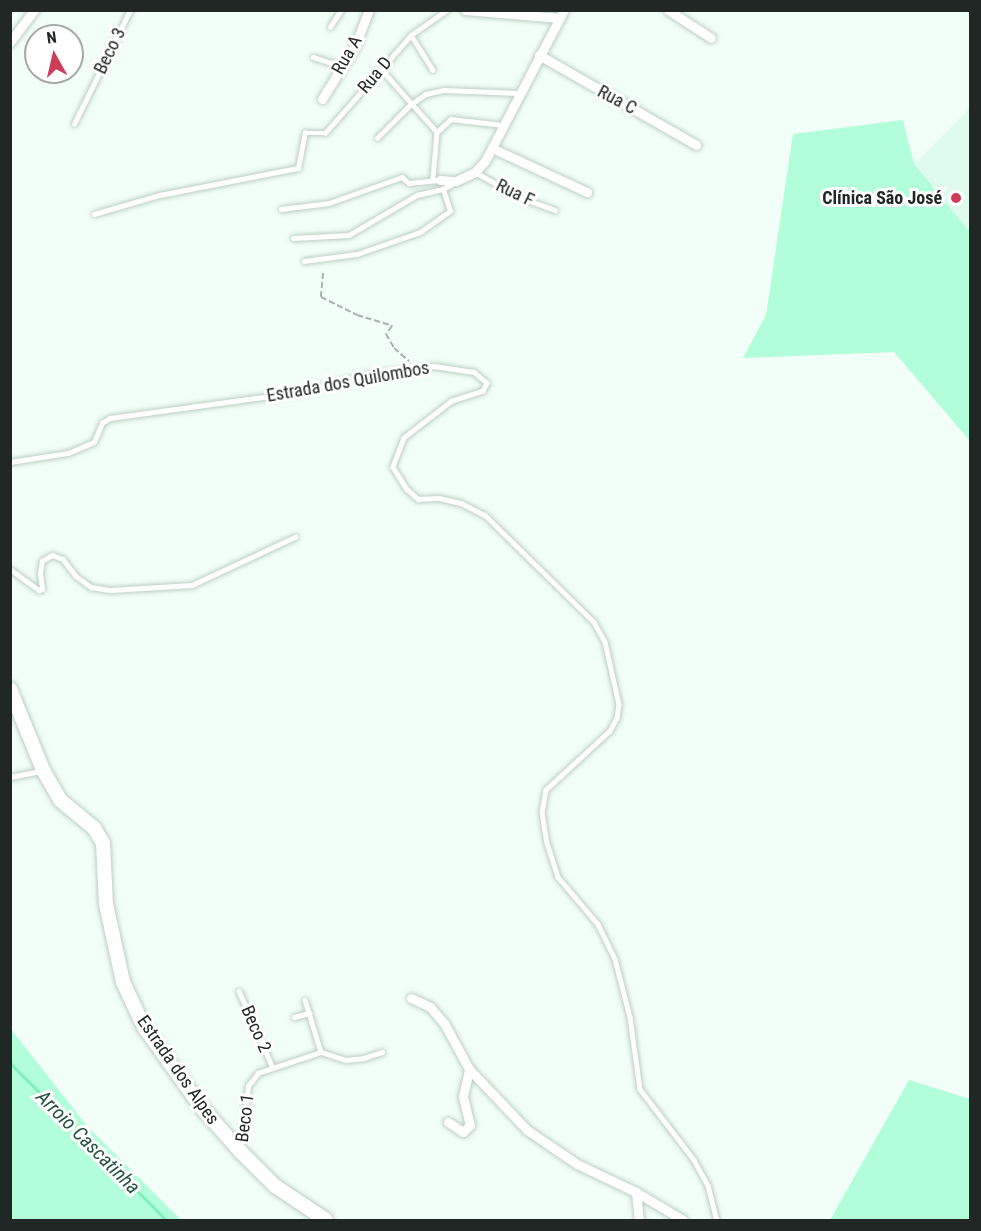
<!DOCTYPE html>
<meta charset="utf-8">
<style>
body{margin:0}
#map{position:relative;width:981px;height:1231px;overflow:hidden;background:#f2fef8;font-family:"Roboto Condensed",sans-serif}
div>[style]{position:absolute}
.built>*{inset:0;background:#dffbed}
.green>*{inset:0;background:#b2fdda}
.stream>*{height:3px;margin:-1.5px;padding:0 1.5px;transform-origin:1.5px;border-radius:1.5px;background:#7fefbe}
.path>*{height:2px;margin-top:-1px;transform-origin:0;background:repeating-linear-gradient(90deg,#a9b3ae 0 6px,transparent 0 9px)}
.roads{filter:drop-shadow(0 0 2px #bccfc5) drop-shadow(0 0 2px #bccfc5)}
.lane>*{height:4.5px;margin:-2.25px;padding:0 2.25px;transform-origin:2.25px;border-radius:2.25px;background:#fff}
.street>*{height:9px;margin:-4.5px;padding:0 4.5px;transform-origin:4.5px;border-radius:4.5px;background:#fff}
.secondary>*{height:14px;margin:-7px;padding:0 7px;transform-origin:7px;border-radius:7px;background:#fff}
.dots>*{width:16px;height:16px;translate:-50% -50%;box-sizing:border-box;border:3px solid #fff;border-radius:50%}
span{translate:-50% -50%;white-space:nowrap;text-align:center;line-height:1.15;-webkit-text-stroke:6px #fff;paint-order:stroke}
.street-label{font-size:18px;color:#202724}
.poi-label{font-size:18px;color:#202724;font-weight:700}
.right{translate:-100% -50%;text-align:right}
.water-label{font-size:20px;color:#24523f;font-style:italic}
.frame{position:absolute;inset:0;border:12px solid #202724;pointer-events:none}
.north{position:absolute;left:24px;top:24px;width:60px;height:60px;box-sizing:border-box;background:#fff;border:2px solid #a6a9a7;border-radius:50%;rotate:352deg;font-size:16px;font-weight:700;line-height:24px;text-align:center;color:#202724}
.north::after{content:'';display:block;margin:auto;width:21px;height:27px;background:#cd3d59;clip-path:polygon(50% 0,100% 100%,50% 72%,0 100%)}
</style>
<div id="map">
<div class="built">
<div style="clip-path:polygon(970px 108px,970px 232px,914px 164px)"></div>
</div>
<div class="green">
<div style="clip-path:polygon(903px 120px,914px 164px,970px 232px,970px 441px,894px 352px,743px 358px,766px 315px,793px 134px)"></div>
<div style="clip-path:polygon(10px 1028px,87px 1126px,181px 1220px,11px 1220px)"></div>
<div style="clip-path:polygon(909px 1080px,970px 1099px,970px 1220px,830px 1220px)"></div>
</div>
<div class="stream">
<div style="left:10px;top:1063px;width:221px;rotate:45.2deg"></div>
</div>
<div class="path">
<div style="left:323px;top:273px;width:24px;rotate:95deg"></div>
<div style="left:321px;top:297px;width:40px;rotate:26.6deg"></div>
<div style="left:357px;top:315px;width:37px;rotate:17deg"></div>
<div style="left:392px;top:326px;width:10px;rotate:127deg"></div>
<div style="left:386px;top:334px;width:16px;rotate:60deg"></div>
<div style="left:394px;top:348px;width:20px;rotate:41deg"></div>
</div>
<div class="roads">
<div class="lane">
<div style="left:330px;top:27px;width:20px;rotate:-57deg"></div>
<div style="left:411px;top:35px;width:41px;rotate:57.8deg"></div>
<div style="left:313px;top:57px;width:29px;rotate:18deg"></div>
<div style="left:382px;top:70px;width:83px;rotate:48.4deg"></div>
<div style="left:437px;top:132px;width:47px;rotate:94.9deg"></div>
<div style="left:74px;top:124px;width:127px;rotate:-63.8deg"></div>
<div style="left:437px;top:132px;width:19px;rotate:-43deg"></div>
<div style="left:451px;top:119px;width:52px;rotate:6.6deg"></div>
<div style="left:377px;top:138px;width:48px;rotate:-45deg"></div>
<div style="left:411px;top:104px;width:18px;rotate:-34deg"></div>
<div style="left:426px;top:94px;width:18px;rotate:-13deg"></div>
<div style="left:444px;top:90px;width:75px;rotate:2.3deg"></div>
<div style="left:475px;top:172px;width:54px;rotate:29deg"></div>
<div style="left:522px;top:198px;width:35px;rotate:20deg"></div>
<div style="left:281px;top:209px;width:48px;rotate:-7.1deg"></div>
<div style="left:329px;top:203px;width:77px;rotate:-19.6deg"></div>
<div style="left:402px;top:177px;width:9px;rotate:41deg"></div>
<div style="left:409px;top:183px;width:31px;rotate:-6deg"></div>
<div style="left:94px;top:214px;width:69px;rotate:-16.1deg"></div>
<div style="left:160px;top:195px;width:141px;rotate:-11.1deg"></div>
<div style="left:298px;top:168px;width:36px;rotate:-79deg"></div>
<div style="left:305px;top:133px;width:20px"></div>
<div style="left:325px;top:133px;width:130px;rotate:-48.7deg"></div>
<div style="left:411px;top:35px;width:44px;rotate:-34.8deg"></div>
<div style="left:293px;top:238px;width:56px;rotate:-3.1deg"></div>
<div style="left:349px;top:235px;width:79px;rotate:-30.5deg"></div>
<div style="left:417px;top:195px;width:27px;rotate:-13deg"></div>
<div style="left:443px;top:189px;width:13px;rotate:-29deg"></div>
<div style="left:304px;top:261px;width:53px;rotate:-7.5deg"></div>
<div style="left:357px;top:254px;width:67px;rotate:-19.2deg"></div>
<div style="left:420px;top:232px;width:37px;rotate:-35deg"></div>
<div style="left:450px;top:211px;width:23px;rotate:-108deg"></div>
<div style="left:10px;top:462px;width:59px;rotate:-8.8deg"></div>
<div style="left:68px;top:453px;width:28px;rotate:-23deg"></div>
<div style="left:94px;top:442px;width:21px;rotate:-67deg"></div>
<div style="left:102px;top:423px;width:9px;rotate:-32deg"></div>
<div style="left:110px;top:418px;width:191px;rotate:-7.8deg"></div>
<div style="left:299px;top:392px;width:68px;rotate:-14.4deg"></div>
<div style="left:365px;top:375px;width:70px;rotate:-7.4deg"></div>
<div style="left:434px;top:366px;width:40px;rotate:8.5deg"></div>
<div style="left:474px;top:372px;width:17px;rotate:40deg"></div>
<div style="left:487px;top:383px;width:9px;rotate:117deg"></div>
<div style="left:483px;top:391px;width:33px;rotate:162deg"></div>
<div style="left:452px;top:401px;width:61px;rotate:142.4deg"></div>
<div style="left:404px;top:438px;width:31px;rotate:111deg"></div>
<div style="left:393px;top:467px;width:26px;rotate:58deg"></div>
<div style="left:407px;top:489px;width:15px;rotate:42deg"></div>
<div style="left:418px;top:499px;width:21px;rotate:-3deg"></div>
<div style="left:439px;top:498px;width:23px;rotate:13deg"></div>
<div style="left:461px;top:503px;width:27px;rotate:27deg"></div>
<div style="left:485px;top:515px;width:153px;rotate:44.5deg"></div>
<div style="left:594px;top:622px;width:23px;rotate:61deg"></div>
<div style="left:605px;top:642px;width:64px;rotate:77.3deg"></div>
<div style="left:619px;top:704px;width:14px;rotate:98deg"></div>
<div style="left:617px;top:718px;width:15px;rotate:118deg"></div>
<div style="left:610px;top:731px;width:87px;rotate:137.3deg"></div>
<div style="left:546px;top:790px;width:22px;rotate:100deg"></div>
<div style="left:542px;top:812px;width:31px;rotate:81deg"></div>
<div style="left:547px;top:843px;width:36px;rotate:72deg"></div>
<div style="left:558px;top:877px;width:62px;rotate:49.6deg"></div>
<div style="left:598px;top:924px;width:39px;rotate:64deg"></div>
<div style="left:615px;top:959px;width:60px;rotate:75.5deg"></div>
<div style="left:630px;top:1017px;width:73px;rotate:82.1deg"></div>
<div style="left:640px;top:1089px;width:89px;rotate:52.7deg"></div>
<div style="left:694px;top:1160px;width:29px;rotate:61deg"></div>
<div style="left:708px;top:1185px;width:36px;rotate:76deg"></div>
<div style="left:10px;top:569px;width:36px;rotate:36deg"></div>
<div style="left:39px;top:590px;width:3px;rotate:-18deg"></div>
<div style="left:42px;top:589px;width:16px;rotate:-97deg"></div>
<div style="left:40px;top:573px;width:12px;rotate:-81deg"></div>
<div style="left:42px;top:561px;width:12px;rotate:-31deg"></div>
<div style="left:52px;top:555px;width:12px;rotate:20deg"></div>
<div style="left:63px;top:559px;width:21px;rotate:53deg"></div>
<div style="left:76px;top:576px;width:19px;rotate:36deg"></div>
<div style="left:91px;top:587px;width:20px;rotate:9deg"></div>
<div style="left:111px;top:590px;width:81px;rotate:-3.5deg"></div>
<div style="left:192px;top:585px;width:114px;rotate:-25deg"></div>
<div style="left:10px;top:777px;width:31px;rotate:-11deg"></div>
<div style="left:239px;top:991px;width:84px;rotate:66.2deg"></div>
<div style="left:305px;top:1000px;width:54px;rotate:72.9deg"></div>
<div style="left:294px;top:1017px;width:16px;rotate:-15deg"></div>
<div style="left:241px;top:1146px;width:60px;rotate:-83.3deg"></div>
<div style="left:248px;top:1086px;width:16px;rotate:-52deg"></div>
<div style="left:258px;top:1073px;width:66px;rotate:-18.4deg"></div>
<div style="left:321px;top:1052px;width:26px;rotate:18deg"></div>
<div style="left:346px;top:1060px;width:18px;rotate:-6deg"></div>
<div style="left:364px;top:1058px;width:19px;rotate:-18deg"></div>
</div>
<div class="street">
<div style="left:465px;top:10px;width:95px;rotate:4.8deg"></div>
<div style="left:668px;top:10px;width:51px;rotate:33.1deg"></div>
<div style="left:10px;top:42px;width:40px;rotate:-53deg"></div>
<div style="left:539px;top:55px;width:181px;rotate:29.8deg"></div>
<div style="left:322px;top:99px;width:62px;rotate:-58.1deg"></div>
<div style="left:355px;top:46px;width:39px;rotate:-69deg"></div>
<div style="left:492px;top:148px;width:105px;rotate:24.9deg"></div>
<div style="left:440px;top:180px;width:16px;rotate:4deg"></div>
<div style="left:456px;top:181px;width:21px;rotate:-25deg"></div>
<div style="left:475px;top:172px;width:15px;rotate:-48deg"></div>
<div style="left:485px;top:161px;width:170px;rotate:-62.4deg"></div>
<div style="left:411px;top:998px;width:21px;rotate:25deg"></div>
<div style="left:430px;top:1007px;width:21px;rotate:49deg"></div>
<div style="left:444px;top:1023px;width:52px;rotate:61.5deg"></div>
<div style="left:469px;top:1069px;width:84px;rotate:46.4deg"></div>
<div style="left:527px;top:1130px;width:60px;rotate:34.2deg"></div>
<div style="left:577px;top:1164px;width:65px;rotate:25.4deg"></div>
<div style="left:636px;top:1192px;width:55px;rotate:30.8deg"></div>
<div style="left:448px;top:1122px;width:18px;rotate:34deg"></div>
<div style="left:463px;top:1132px;width:10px;rotate:-45deg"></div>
<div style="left:470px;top:1125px;width:30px;rotate:-104deg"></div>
<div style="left:463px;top:1096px;width:28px;rotate:-77deg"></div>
<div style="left:636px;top:1192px;width:28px;rotate:84deg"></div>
</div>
<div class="secondary">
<div style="left:10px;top:689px;width:87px;rotate:67.8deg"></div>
<div style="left:43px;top:770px;width:34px;rotate:60deg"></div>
<div style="left:60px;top:800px;width:44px;rotate:39.5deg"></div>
<div style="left:94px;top:828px;width:17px;rotate:59deg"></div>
<div style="left:103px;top:843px;width:61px;rotate:87.2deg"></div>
<div style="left:106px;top:904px;width:80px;rotate:77.7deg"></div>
<div style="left:123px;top:982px;width:50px;rotate:65deg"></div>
<div style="left:144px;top:1027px;width:98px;rotate:54.5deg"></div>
<div style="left:201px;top:1107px;width:59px;rotate:48.4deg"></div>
<div style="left:240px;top:1151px;width:49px;rotate:45deg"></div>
<div style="left:275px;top:1186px;width:61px;rotate:33.7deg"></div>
</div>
</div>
<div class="dots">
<div style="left:956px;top:198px;background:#cd3d59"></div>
</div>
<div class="street-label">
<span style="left:110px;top:51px;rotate:-64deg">Beco 3</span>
<span style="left:347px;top:55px;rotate:-60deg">Rua A</span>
<span style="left:375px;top:75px;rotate:-50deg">Rua D</span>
<span style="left:617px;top:100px;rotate:28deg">Rua C</span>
<span style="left:515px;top:193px;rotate:26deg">Rua F</span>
<span style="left:348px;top:382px;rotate:-10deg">Estrada dos Quilombos</span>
<span style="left:256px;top:1029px;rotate:66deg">Beco 2</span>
<span style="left:178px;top:1070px;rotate:55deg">Estrada dos Alpes</span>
<span style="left:245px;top:1118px;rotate:-83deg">Beco 1</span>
</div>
<div class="poi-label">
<span class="right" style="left:942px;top:198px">Clínica São José</span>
</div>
<div class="water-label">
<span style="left:88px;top:1142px;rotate:45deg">Arroio Cascatinha</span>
</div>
<div class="frame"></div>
<div class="north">N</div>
</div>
